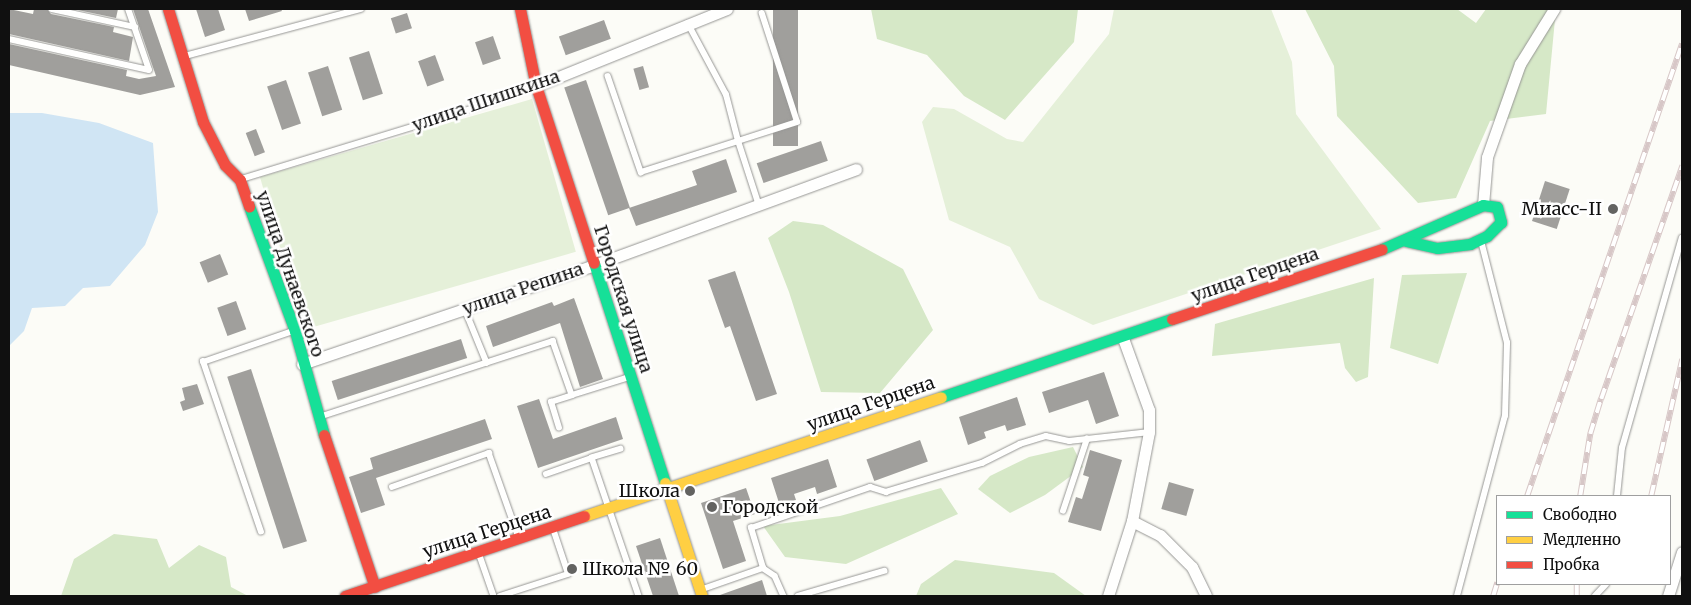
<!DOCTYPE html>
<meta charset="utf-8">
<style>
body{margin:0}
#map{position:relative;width:1691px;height:605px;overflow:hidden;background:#fcfcf7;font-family:Merriweather,serif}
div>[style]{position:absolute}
.green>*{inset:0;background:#e5f0d9;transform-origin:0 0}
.forest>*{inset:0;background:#d6e8c7}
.water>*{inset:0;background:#d0e5f4}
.building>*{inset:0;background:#a09f9c;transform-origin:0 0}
.roads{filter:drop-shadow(0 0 1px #969694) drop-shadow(0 0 1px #969694)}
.lane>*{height:5.5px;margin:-2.75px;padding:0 2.75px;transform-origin:2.75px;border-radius:2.75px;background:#fffffe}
.street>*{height:11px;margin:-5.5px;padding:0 5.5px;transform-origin:5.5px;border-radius:5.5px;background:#fffffe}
.fast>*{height:11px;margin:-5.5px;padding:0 5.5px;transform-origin:5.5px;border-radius:5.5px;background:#16e098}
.slow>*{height:11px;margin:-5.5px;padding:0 5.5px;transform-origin:5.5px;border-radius:5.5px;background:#ffcf43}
.jam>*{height:11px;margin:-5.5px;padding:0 5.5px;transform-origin:5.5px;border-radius:5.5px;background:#f24e42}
.rail>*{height:5.5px;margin-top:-2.75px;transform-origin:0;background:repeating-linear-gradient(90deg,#fff 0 11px,#d7c7c7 0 22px);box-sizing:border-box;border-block:1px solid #d7c7c7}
.dots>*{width:14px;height:14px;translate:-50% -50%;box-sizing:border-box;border:2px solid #fff;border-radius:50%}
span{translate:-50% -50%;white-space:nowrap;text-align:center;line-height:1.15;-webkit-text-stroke:5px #fff;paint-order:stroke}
.street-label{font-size:18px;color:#101010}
.poi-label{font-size:18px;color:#101010}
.right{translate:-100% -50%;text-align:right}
.left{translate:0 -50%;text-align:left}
.frame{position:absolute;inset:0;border:10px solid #101010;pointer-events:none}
.legend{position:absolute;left:1496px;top:495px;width:175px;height:90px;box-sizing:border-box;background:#fff;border:1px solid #9f9f9f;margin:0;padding:6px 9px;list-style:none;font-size:15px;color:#101010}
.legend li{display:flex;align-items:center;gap:10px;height:25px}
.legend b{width:25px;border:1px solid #9f9f9f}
</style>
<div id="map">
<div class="green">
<div style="clip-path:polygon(1114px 9px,1271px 9px,1292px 62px,1296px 114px,1381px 229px,1093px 325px,1039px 299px,1010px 247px,949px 220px,922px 122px,933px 107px,954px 109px,1007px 139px,1023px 142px,1109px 34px)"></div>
<div style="left:532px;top:99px;width:159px;height:283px;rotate:74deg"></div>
</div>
<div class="forest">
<div style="clip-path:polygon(871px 9px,1078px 9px,1074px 42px,1005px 120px,964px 96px,927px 55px,877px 39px)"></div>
<div style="clip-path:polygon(1305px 9px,1457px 9px,1476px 23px,1486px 9px,1556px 9px,1546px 114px,1490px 121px,1456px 198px,1418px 203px,1337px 116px,1334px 66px)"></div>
<div style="clip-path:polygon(793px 221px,823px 225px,903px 269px,933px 330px,880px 393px,821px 392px,789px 292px,768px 238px)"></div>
<div style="clip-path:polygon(1467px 273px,1438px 364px,1390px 348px,1402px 275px)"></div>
<div style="clip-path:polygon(1374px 278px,1368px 377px,1356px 382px,1345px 368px,1340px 343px,1212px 356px,1215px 324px)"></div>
<div style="clip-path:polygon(1073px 447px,1083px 467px,1045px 495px,1010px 513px,978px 489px,990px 476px,1029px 457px)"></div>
<div style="clip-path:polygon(941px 488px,958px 514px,846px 564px,785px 557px,763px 526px,840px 516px)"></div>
<div style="clip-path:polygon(114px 534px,157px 539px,169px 568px,199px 545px,226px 557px,231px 587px,248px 596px,61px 596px,74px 559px)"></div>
<div style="clip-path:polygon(955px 560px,1054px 573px,1086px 596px,916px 596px,921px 584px)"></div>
</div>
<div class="water">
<div style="clip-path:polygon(9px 113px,42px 113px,99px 123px,153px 143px,158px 212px,145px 245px,110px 286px,83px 288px,65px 306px,32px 308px,24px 331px,9px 346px)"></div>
</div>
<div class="building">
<div style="clip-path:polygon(9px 9px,33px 14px,34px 9px,47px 9px,51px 14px,114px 27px,113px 32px,133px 37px,129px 61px,9px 34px)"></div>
<div style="clip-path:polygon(73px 9px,118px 9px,116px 18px)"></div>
<div style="clip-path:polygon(133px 9px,148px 9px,175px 87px,140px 95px,9px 65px,9px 44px,127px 70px,126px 76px,139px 79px,156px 76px)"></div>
<div style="clip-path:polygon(196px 9px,218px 9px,225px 30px,205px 37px)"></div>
<div style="clip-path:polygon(245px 9px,281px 9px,282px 11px,249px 21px)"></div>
<div style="left:773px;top:9px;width:25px;height:137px"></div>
<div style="left:407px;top:13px;width:16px;height:17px;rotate:72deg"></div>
<div style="left:604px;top:20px;width:20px;height:48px;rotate:70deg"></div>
<div style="left:493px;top:36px;width:24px;height:19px;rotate:71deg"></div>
<div style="left:369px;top:51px;width:45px;height:21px;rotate:72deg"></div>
<div style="left:435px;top:55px;width:27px;height:18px;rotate:70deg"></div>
<div style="left:328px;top:66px;width:46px;height:21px;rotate:72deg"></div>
<div style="left:643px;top:66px;width:22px;height:10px;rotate:74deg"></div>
<div style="left:286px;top:80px;width:46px;height:20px;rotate:71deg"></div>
<div style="left:586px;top:80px;width:135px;height:23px;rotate:71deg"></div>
<div style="left:256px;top:129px;width:25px;height:11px;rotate:69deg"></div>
<div style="left:821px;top:141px;width:21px;height:68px;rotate:71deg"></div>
<div style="clip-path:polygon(726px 159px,737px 192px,636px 226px,629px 208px,697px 185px,692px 171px)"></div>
<div style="left:1545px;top:181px;width:26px;height:42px;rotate:18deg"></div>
<div style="left:220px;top:254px;width:22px;height:22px;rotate:68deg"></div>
<div style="clip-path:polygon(735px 271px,777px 394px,756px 401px,730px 326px,725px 328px,708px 280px)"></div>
<div style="clip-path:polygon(574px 298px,603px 379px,580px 387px,560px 323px,493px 347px,486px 326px,552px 302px,554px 306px)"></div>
<div style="left:236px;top:301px;width:30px;height:20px;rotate:70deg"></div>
<div style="left:461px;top:339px;width:20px;height:136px;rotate:72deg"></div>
<div style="left:251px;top:369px;width:181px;height:25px;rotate:72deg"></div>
<div style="clip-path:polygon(1104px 372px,1119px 416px,1096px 424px,1088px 400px,1049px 413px,1042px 392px)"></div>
<div style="clip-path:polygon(197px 384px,204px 404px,183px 411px,180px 402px,185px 400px,182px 388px)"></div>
<div style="clip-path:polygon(1017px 397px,1026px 425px,1007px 431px,1005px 425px,984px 432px,986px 438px,968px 445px,959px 417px)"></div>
<div style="clip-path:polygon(539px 399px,553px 439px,616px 417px,623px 439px,538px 468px,517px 406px)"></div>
<div style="clip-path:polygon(485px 419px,492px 439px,376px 478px,385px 505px,361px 513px,349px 477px,373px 469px,370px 458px)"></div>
<div style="left:920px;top:440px;width:23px;height:57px;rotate:70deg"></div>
<div style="clip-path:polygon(1090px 450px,1122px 460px,1101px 531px,1068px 522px,1076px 497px,1082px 499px,1089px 477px,1083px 475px)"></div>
<div style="clip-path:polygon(828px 459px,837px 487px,817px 494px,815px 487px,794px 494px,796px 500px,780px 506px,771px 478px)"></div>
<div style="left:1169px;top:482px;width:26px;height:28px;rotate:16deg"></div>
<div style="clip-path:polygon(746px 488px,755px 514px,733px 521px,746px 561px,723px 569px,701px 503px)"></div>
<div style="clip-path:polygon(660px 538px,679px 596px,653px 596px,636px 546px)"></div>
<div style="clip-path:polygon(762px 580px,767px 596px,720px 596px,720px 595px)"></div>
</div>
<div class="roads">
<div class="lane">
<div style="left:52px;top:9px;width:85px;rotate:12.2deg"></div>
<div style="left:9px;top:39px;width:143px;rotate:12.5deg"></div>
<div style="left:149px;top:70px;width:65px;rotate:-109deg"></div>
<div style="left:185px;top:56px;width:182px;rotate:-15deg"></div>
<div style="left:608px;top:76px;width:102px;rotate:71deg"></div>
<div style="left:641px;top:172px;width:102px;rotate:-17.7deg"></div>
<div style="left:738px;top:141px;width:48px;rotate:-104.6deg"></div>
<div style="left:726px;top:95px;width:81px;rotate:-118.2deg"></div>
<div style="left:242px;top:179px;width:253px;rotate:-17deg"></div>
<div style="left:484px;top:105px;width:55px;rotate:-20.1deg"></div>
<div style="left:758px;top:203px;width:65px;rotate:-107.9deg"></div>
<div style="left:738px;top:141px;width:62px;rotate:-17.9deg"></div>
<div style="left:797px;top:122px;width:114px;rotate:-108deg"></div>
<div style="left:465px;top:309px;width:58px;rotate:67.8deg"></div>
<div style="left:319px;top:417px;width:246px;rotate:-18deg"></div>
<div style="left:553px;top:341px;width:57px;rotate:70.6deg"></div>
<div style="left:572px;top:395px;width:60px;rotate:-17.5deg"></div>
<div style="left:559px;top:428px;width:27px;rotate:-107deg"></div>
<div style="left:551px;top:402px;width:22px;rotate:-18deg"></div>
<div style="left:621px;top:449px;width:30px;rotate:163deg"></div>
<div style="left:592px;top:458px;width:146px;rotate:71.2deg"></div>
<div style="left:546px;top:474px;width:49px;rotate:-19.2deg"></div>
<div style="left:392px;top:487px;width:103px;rotate:-19.3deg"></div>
<div style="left:489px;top:453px;width:87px;rotate:70.5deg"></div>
<div style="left:1617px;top:496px;width:48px;rotate:-84.1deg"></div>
<div style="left:1622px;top:448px;width:218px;rotate:-74.1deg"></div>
<div style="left:1063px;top:511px;width:76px;rotate:-71.6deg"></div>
<div style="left:261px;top:532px;width:180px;rotate:-108.8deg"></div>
<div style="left:203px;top:362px;width:95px;rotate:-19deg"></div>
<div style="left:479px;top:553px;width:46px;rotate:70.8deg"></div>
<div style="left:763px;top:568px;width:14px;rotate:34deg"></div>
<div style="left:775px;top:576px;width:22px;rotate:66deg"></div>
<div style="left:700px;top:590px;width:67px;rotate:-19.2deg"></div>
<div style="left:763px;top:568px;width:42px;rotate:-106.7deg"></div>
<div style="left:751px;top:528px;width:126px;rotate:-19deg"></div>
<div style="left:870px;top:487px;width:17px;rotate:17deg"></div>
<div style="left:886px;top:492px;width:100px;rotate:-16.8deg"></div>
<div style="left:982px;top:463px;width:42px;rotate:-26.6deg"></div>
<div style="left:1020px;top:444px;width:27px;rotate:-17deg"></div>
<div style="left:1046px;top:436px;width:24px;rotate:12deg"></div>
<div style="left:1069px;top:441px;width:81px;rotate:-6.4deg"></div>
<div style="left:500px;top:596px;width:71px;rotate:-17.9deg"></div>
<div style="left:568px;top:574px;width:47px;rotate:-108.4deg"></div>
<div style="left:798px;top:596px;width:90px;rotate:-16.2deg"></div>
<div style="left:1457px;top:596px;width:186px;rotate:-75.1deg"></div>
<div style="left:1505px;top:416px;width:73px;rotate:-88.4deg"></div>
<div style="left:1507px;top:343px;width:105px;rotate:-104.3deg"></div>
<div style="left:1595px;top:596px;width:16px;rotate:-47deg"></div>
</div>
<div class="street">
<div style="left:536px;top:86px;width:206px;rotate:-22deg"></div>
<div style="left:1483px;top:205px;width:48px;rotate:-85.2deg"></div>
<div style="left:1487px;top:157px;width:99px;rotate:-70.5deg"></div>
<div style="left:1520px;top:64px;width:65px;rotate:-58.3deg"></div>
<div style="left:302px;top:364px;width:308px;rotate:-18.7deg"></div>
<div style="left:594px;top:265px;width:279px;rotate:-20.1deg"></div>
<div style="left:1132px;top:521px;width:31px;rotate:27deg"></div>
<div style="left:1160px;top:535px;width:45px;rotate:45deg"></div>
<div style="left:1192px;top:567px;width:32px;rotate:64deg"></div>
<div style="left:1108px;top:596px;width:79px;rotate:-72.3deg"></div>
<div style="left:1132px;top:521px;width:91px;rotate:-79.2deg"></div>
<div style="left:1149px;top:432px;width:22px;rotate:-90deg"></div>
<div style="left:1149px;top:410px;width:77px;rotate:-109.9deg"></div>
<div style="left:1668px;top:596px;width:46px;rotate:-72.3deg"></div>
</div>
<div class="fast">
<div style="left:249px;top:206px;width:133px;rotate:69.8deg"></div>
<div style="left:295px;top:331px;width:108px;rotate:74.4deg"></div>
<div style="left:1382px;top:249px;width:110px;rotate:-23.5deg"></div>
<div style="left:1483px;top:205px;width:14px;rotate:8deg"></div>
<div style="left:1497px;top:207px;width:16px;rotate:75deg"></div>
<div style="left:1501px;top:222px;width:20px;rotate:135deg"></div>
<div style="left:1487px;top:236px;width:19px;rotate:155deg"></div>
<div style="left:1470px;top:244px;width:33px;rotate:173deg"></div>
<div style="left:1437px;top:248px;width:32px;rotate:-167deg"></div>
<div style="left:594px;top:263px;width:231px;rotate:72.1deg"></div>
<div style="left:941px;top:397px;width:244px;rotate:-18.7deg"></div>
</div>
<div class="slow">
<div style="left:665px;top:483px;width:119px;rotate:71.9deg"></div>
<div style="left:584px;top:516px;width:376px;rotate:-18.4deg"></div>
</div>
<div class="jam">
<div style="left:168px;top:9px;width:118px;rotate:72.8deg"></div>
<div style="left:203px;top:122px;width:48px;rotate:62.9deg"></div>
<div style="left:225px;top:165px;width:21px;rotate:45deg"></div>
<div style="left:240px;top:180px;width:28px;rotate:71deg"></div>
<div style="left:520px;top:9px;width:79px;rotate:78.3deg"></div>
<div style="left:536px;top:86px;width:186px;rotate:71.9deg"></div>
<div style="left:1172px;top:319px;width:221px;rotate:-18.4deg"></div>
<div style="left:324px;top:435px;width:160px;rotate:71.5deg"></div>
<div style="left:345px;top:596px;width:252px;rotate:-18.5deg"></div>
</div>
</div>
<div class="rail">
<div style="left:1527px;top:496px;width:478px;rotate:-71.1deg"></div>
<div style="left:1580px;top:496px;width:63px;rotate:-80.8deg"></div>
<div style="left:1590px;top:434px;width:37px;rotate:-73deg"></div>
<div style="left:1601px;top:399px;width:247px;rotate:-70.8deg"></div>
<div style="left:1651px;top:496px;width:140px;rotate:-77.2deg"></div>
<div style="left:1577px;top:584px;width:12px;rotate:90deg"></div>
<div style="left:1493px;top:596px;width:14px;rotate:-73deg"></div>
</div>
<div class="dots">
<div style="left:1613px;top:209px;background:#636361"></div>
<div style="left:690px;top:491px;background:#636361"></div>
<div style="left:712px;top:507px;background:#636361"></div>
<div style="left:572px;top:569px;background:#636361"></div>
</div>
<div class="street-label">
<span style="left:486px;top:101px;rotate:-19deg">улица Шишкина</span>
<span style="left:290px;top:274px;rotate:71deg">улица Дунаевского</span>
<span style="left:1255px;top:275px;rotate:-19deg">улица Герцена</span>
<span style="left:523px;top:289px;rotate:-19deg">улица Репина</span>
<span style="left:623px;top:299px;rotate:72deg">Городская улица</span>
<span style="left:871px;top:404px;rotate:-19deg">улица Герцена</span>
<span style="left:487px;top:532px;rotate:-18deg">улица Герцена</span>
</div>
<div class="poi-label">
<span class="right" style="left:1602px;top:209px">Миасс-II</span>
<span class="right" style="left:680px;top:491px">Школа</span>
<span class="left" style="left:722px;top:507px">Городской</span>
<span class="left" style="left:582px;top:569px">Школа № 60</span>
</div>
<div class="frame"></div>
<ul class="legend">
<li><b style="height:6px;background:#16e098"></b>Свободно</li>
<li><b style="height:6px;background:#ffcf43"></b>Медленно</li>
<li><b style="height:6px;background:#f24e42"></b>Пробка</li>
</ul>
</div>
